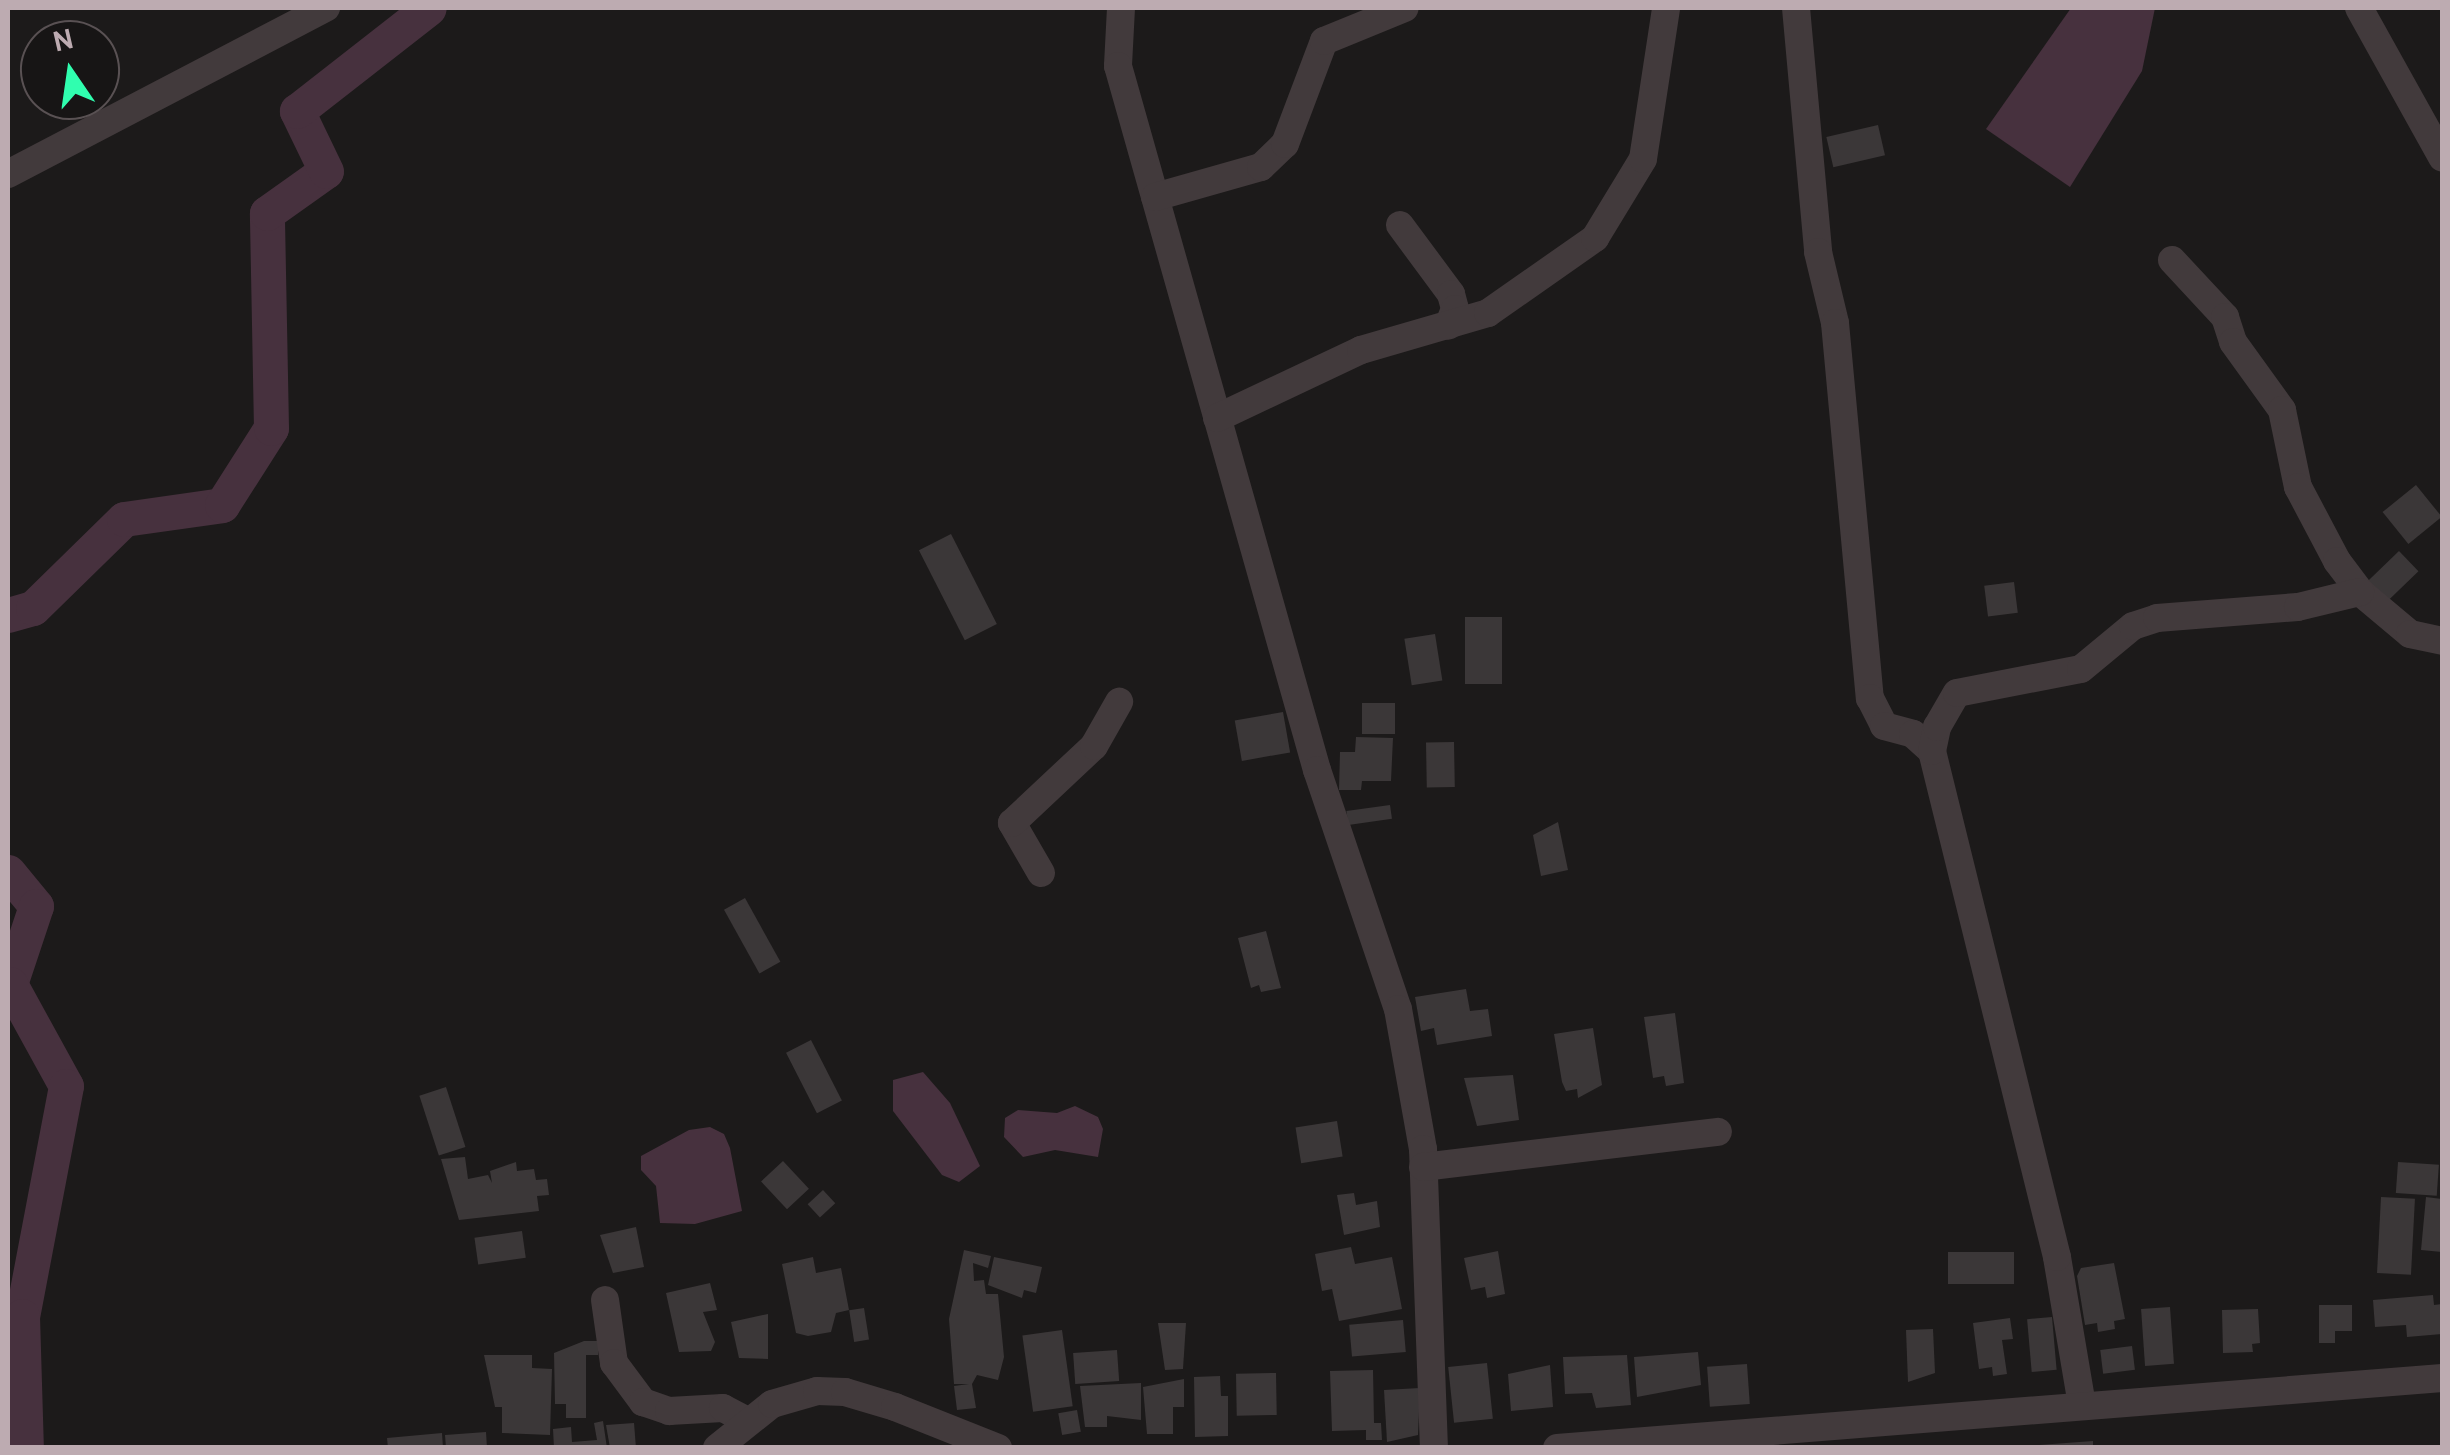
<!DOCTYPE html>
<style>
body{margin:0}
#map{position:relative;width:2450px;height:1455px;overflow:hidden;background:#1c1a1a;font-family:Overpass,sans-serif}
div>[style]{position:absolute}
.water>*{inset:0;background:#47313e}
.river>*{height:35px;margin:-17.5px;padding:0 17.5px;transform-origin:17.5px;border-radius:17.5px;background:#47313e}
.building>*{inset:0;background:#3b3738;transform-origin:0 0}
.minor>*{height:28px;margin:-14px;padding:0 14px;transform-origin:14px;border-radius:14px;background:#423a3c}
span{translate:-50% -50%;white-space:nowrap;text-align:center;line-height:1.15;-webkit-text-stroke:8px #171515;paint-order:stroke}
.frame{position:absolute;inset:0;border:10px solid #bdabb1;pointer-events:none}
.north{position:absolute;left:20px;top:20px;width:100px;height:100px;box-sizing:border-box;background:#171515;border:2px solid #595153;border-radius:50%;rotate:347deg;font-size:28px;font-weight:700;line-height:40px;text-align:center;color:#bdabb1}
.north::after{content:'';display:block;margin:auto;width:35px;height:45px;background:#30feaf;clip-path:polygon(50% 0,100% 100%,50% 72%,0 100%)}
</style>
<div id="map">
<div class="water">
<div style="clip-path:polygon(2071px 8px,2155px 8px,2142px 71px,2070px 187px,1986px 129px)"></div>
<div style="clip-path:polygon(923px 1072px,950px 1103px,980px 1166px,959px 1182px,942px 1175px,893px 1111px,893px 1080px)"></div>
<div style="clip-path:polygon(1075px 1106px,1098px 1117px,1103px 1129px,1098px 1157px,1055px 1150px,1023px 1157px,1004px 1137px,1005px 1118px,1018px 1110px,1057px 1113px)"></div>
<div style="clip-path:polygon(710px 1127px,724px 1134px,730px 1148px,742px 1211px,695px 1224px,660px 1223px,656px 1186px,641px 1170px,641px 1156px,689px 1130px)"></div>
</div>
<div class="river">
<div style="left:8px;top:615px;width:26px;rotate:-16deg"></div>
<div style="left:33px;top:608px;width:127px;rotate:-44.4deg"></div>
<div style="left:124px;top:519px;width:99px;rotate:-8.1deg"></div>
<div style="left:222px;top:505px;width:91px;rotate:-57.5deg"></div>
<div style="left:271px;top:428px;width:215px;rotate:-91.1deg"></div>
<div style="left:267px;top:213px;width:72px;rotate:-35.4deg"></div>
<div style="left:326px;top:171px;width:67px;rotate:-115.8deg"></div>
<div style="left:297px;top:111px;width:167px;rotate:-38deg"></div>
<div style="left:8px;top:872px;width:44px;rotate:50.5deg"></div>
<div style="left:36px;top:906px;width:82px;rotate:108.4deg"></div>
<div style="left:10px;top:984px;width:116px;rotate:61.2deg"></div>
<div style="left:66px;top:1086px;width:234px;rotate:100.8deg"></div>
<div style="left:22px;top:1316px;width:132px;rotate:88.3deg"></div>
</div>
<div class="building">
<div style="left:1878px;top:125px;width:31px;height:53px;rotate:77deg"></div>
<div style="left:2416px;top:485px;width:41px;height:43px;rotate:51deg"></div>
<div style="left:951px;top:534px;width:101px;height:36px;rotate:63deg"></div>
<div style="left:2399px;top:551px;width:28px;height:45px;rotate:46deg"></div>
<div style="left:2014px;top:582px;width:31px;height:30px;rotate:83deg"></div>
<div style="left:1465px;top:617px;width:37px;height:67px"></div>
<div style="left:1435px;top:634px;width:47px;height:31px;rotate:81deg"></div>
<div style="left:1362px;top:703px;width:33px;height:31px"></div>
<div style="left:1283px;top:712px;width:41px;height:49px;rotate:80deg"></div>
<div style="clip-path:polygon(1356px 737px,1393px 738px,1391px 781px,1362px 781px,1361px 790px,1339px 790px,1340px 752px,1355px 752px)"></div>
<div style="left:1454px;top:742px;width:45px;height:28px;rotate:89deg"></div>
<div style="left:1390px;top:805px;width:14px;height:44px;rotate:82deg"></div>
<div style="clip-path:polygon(1558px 822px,1568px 870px,1541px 876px,1533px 835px)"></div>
<div style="left:745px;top:898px;width:73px;height:24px;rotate:61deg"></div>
<div style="clip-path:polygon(1266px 931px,1281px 988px,1261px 992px,1259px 985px,1251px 988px,1238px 938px)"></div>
<div style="clip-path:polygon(1466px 989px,1470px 1011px,1488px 1009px,1492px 1036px,1437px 1045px,1434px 1028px,1421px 1031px,1415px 997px)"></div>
<div style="clip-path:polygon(1675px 1013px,1684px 1083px,1666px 1086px,1664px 1076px,1653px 1078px,1644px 1017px)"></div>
<div style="clip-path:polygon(1593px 1028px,1602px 1085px,1578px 1098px,1577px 1089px,1566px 1091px,1562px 1082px,1554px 1034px)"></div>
<div style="left:811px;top:1040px;width:68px;height:28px;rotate:63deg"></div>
<div style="clip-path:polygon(1513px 1075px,1519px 1120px,1477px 1126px,1464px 1078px)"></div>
<div style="left:446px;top:1087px;width:63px;height:28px;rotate:72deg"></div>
<div style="left:1337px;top:1121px;width:36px;height:42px;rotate:81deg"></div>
<div style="clip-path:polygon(465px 1157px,468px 1179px,488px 1175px,492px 1183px,490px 1171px,516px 1162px,517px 1171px,534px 1169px,536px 1180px,547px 1179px,549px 1195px,537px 1196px,539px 1211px,459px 1220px,441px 1159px)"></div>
<div style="left:783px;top:1161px;width:38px;height:30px;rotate:47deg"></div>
<div style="left:2398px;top:1162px;width:41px;height:31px;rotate:4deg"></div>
<div style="left:823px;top:1190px;width:18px;height:21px;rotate:47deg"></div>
<div style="clip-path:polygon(1354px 1193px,1356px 1205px,1377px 1201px,1380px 1227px,1344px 1235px,1337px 1195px)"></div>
<div style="left:2381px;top:1197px;width:34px;height:76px;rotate:3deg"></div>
<div style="clip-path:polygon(2426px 1197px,2442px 1199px,2442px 1252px,2421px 1250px)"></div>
<div style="clip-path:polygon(636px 1227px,644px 1267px,613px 1273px,600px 1235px)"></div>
<div style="left:522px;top:1231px;width:27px;height:48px;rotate:82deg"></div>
<div style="clip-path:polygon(1351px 1247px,1355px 1264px,1392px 1257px,1402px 1309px,1339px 1321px,1332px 1289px,1322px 1291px,1315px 1254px)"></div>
<div style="clip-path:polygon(964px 1250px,991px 1256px,988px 1268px,973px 1263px,974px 1281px,984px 1280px,986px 1294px,998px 1294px,1004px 1357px,998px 1380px,977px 1375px,972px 1384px,976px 1408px,957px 1410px,954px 1386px,969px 1384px,954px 1384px,949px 1319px)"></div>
<div style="clip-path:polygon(1498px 1251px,1505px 1294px,1487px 1298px,1485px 1287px,1471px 1290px,1464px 1258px)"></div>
<div style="left:2014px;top:1252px;width:32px;height:66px;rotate:90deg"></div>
<div style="clip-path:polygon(813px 1257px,816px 1273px,841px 1268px,849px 1310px,836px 1313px,831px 1332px,808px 1336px,796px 1333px,782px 1264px)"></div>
<div style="clip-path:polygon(994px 1257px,1042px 1267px,1036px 1293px,1024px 1290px,1022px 1298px,988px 1285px)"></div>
<div style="clip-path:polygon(2114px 1263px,2125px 1319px,2114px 1321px,2115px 1329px,2098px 1332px,2097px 1323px,2085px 1325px,2077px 1276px,2081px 1268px)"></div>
<div style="clip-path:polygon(710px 1283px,717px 1310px,703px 1312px,715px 1342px,711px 1351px,679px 1352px,666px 1293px)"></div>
<div style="clip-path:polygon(2433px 1295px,2434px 1305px,2442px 1304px,2442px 1334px,2407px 1337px,2406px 1325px,2375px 1327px,2373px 1300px)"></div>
<div style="clip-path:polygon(2319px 1305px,2352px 1305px,2352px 1331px,2335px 1331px,2335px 1343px,2319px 1343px)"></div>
<div style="left:2170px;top:1307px;width:57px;height:29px;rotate:86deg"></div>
<div style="left:864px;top:1308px;width:32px;height:15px;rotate:81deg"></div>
<div style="clip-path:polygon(2258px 1309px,2260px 1343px,2252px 1344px,2253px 1352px,2223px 1353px,2222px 1310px)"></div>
<div style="clip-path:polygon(768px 1314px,768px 1359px,739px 1358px,731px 1322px)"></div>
<div style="left:2052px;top:1317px;width:53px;height:25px;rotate:85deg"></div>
<div style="clip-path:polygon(2010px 1318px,2013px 1339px,2002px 1340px,2007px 1374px,1993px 1376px,1992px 1367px,1979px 1369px,1973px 1323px)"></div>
<div style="left:1403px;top:1320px;width:32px;height:54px;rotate:85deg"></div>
<div style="clip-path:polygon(1158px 1323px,1186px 1323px,1183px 1369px,1165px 1370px)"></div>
<div style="clip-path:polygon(1933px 1329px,1935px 1373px,1908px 1382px,1906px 1330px)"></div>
<div style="left:1062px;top:1330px;width:77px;height:40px;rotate:82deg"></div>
<div style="clip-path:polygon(584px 1341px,598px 1341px,598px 1355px,586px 1355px,586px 1418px,566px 1418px,566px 1404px,555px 1404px,554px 1353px)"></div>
<div style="left:2132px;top:1346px;width:24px;height:32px;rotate:83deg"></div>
<div style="left:1117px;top:1350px;width:31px;height:44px;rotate:86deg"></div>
<div style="clip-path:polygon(1698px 1352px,1701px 1385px,1637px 1397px,1634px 1357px)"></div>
<div style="clip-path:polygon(484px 1355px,532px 1355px,532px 1368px,552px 1369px,550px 1435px,502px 1433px,502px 1407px,495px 1407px)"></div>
<div style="clip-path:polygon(1627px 1355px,1631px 1405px,1596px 1408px,1592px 1393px,1565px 1394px,1563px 1357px)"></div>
<div style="left:1487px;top:1363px;width:56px;height:39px;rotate:84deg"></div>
<div style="left:1747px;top:1364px;width:40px;height:40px;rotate:86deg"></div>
<div style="clip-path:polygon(1550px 1365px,1553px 1407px,1511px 1411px,1508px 1374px)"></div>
<div style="clip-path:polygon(1373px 1370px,1374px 1423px,1381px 1423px,1382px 1440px,1366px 1440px,1366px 1430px,1332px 1431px,1330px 1371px)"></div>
<div style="left:1276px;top:1373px;width:42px;height:40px;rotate:89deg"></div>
<div style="clip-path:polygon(1220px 1376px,1221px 1396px,1228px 1396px,1228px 1436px,1195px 1437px,1194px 1377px)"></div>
<div style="clip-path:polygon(1184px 1379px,1184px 1407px,1173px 1407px,1173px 1434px,1147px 1434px,1143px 1387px)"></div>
<div style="clip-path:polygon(1141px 1383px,1141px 1420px,1107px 1416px,1107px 1427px,1085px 1427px,1080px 1386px)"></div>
<div style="clip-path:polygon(1420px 1388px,1418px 1435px,1387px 1442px,1384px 1390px)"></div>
<div style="left:1077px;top:1410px;width:22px;height:19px;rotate:80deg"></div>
<div style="clip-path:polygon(603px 1421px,607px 1448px,554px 1448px,553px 1429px,571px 1427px,572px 1442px,597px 1440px,594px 1423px)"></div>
<div style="clip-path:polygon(634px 1423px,636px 1448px,610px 1448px,606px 1425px)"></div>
<div style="clip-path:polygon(486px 1432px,487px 1448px,446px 1448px,445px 1435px)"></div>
<div style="clip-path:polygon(442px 1433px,443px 1448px,388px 1448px,387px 1438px)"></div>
<div style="clip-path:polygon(2093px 1441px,2093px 1448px,2039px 1448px,2039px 1445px)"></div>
</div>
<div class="minor">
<div style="left:1121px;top:8px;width:58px;rotate:93deg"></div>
<div style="left:1118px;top:66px;width:732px;rotate:74.22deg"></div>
<div style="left:1317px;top:770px;width:252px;rotate:71.3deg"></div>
<div style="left:1398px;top:1009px;width:142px;rotate:79.9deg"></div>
<div style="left:1423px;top:1149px;width:299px;rotate:87.9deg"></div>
<div style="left:1796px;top:8px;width:245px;rotate:84.8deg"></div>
<div style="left:1818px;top:252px;width:73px;rotate:76.5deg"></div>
<div style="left:1835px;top:323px;width:377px;rotate:84.7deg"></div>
<div style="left:1870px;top:698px;width:31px;rotate:63deg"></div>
<div style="left:1884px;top:726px;width:30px;rotate:15deg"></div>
<div style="left:1913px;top:734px;width:25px;rotate:42deg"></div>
<div style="left:2359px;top:8px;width:171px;rotate:60.9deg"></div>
<div style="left:8px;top:174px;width:359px;rotate:-27.6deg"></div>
<div style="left:1155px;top:197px;width:110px;rotate:-15.8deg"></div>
<div style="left:1261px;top:167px;width:33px;rotate:-44deg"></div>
<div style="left:1285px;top:144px;width:110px;rotate:-69.3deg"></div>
<div style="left:1324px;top:41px;width:87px;rotate:-22.2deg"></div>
<div style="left:1400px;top:225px;width:86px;rotate:53.5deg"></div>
<div style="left:1451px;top:294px;width:16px;rotate:75deg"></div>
<div style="left:1455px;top:309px;width:18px;rotate:112deg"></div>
<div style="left:2172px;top:260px;width:78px;rotate:47.1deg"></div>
<div style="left:2225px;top:317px;width:26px;rotate:72deg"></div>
<div style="left:2233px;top:342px;width:84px;rotate:54.2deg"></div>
<div style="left:2282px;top:410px;width:79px;rotate:78.3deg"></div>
<div style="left:2298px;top:487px;width:84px;rotate:62.2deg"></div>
<div style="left:2337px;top:561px;width:39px;rotate:53deg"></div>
<div style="left:2360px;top:592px;width:65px;rotate:40deg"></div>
<div style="left:2410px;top:634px;width:33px;rotate:12deg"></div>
<div style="left:1217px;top:418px;width:159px;rotate:-25.3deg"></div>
<div style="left:1361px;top:350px;width:132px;rotate:-16.2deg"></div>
<div style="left:1488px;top:313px;width:131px;rotate:-35deg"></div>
<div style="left:1595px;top:238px;width:92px;rotate:-58.7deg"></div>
<div style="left:1643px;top:159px;width:153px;rotate:-81.3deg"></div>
<div style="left:1041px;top:873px;width:58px;rotate:-120.1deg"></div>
<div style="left:1012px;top:823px;width:112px;rotate:-43.2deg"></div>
<div style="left:1094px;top:746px;width:51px;rotate:-60.4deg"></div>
<div style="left:1423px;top:1167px;width:297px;rotate:-6.8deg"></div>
<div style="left:605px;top:1300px;width:64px;rotate:81.9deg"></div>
<div style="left:614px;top:1363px;width:49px;rotate:53.4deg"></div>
<div style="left:643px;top:1402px;width:28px;rotate:19deg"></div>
<div style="left:669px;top:1411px;width:54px;rotate:-3.2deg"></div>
<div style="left:723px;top:1408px;width:27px;rotate:28deg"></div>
<div style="left:2082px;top:1405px;width:150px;rotate:-99.6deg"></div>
<div style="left:2057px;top:1257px;width:521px;rotate:-103.88deg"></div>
<div style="left:1932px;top:751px;width:25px;rotate:-78deg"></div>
<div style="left:1937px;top:727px;width:39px;rotate:-60deg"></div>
<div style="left:1957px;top:693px;width:126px;rotate:-11deg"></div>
<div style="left:2081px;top:669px;width:67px;rotate:-39.6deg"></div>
<div style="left:2133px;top:626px;width:25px;rotate:-18deg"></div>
<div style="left:2157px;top:618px;width:141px;rotate:-4.5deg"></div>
<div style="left:2298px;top:607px;width:64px;rotate:-13.6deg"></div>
<div style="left:717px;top:1448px;width:70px;rotate:-38.7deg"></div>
<div style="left:772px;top:1404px;width:47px;rotate:-16.1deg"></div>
<div style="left:817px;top:1391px;width:28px;rotate:2deg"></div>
<div style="left:845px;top:1392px;width:52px;rotate:16.7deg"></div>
<div style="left:895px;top:1407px;width:111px;rotate:21.7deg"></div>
<div style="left:1557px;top:1448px;width:888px;rotate:-4.52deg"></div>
</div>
<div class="frame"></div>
<div class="north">N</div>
</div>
